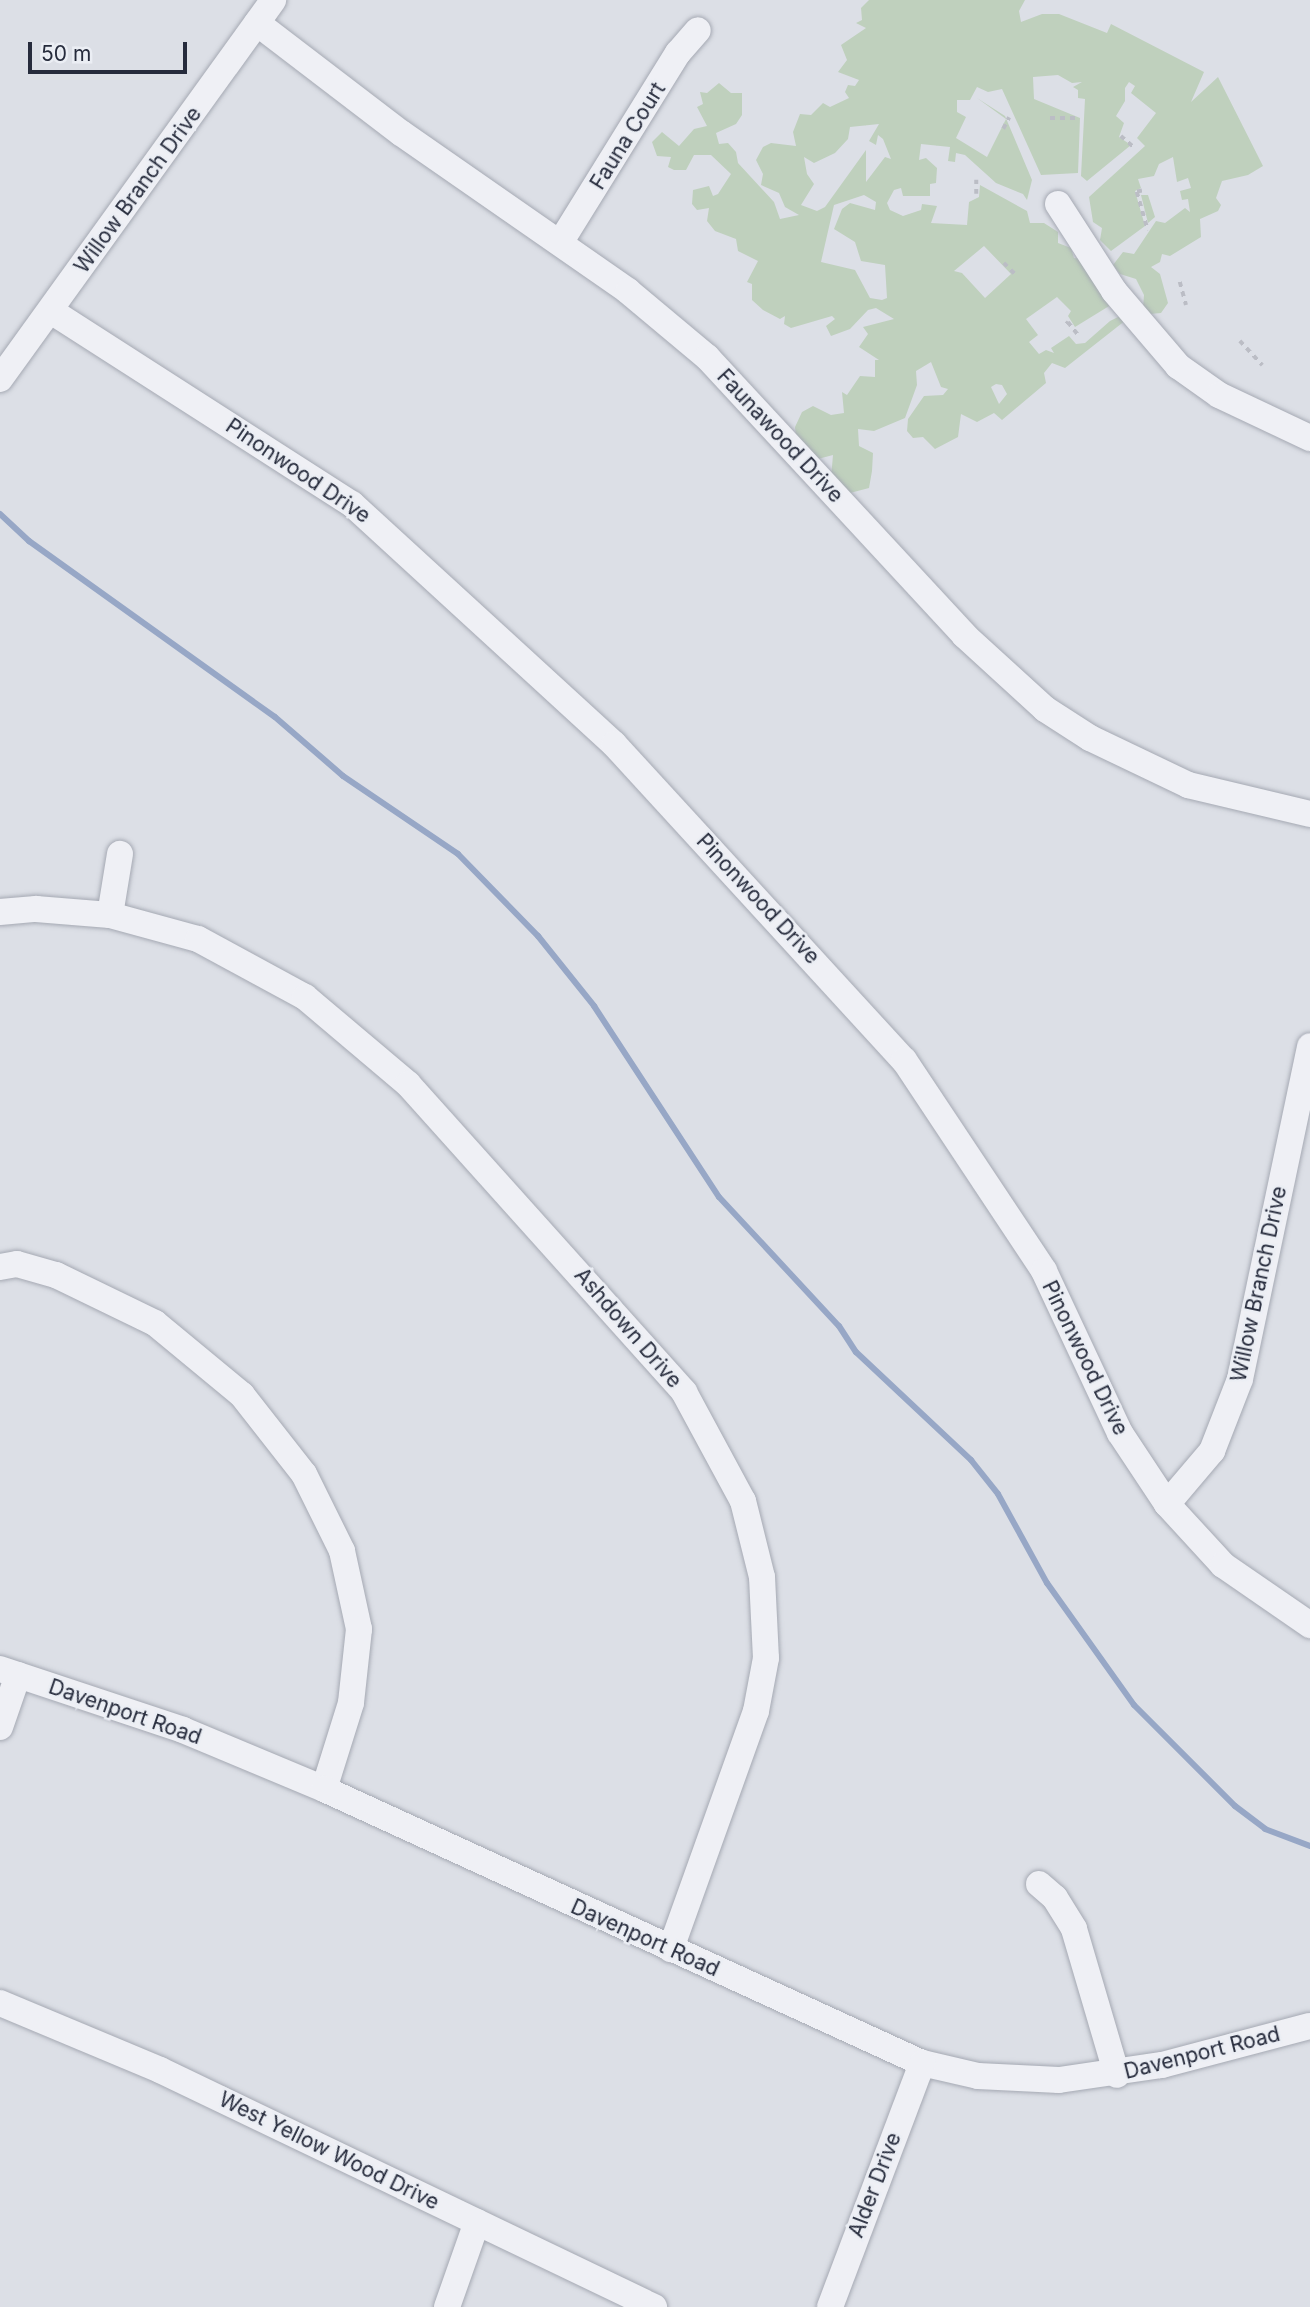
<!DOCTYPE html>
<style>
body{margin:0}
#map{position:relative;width:1310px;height:2307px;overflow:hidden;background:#dcdfe6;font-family:Inter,sans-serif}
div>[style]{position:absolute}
.green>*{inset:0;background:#bfd0bd}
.stream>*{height:6px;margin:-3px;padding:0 3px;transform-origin:3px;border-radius:3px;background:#97a7c6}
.path>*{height:3.5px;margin-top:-1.75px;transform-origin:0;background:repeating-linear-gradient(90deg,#bbbdc5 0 5px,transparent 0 10px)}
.roads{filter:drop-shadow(0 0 2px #a5a9b3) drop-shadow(0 0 2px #a5a9b3)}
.minor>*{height:26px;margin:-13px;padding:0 13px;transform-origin:13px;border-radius:13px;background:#eff0f5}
span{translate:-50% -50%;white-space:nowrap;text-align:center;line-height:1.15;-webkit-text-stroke:5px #ebeef4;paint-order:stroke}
.street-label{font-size:21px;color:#262b3c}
.scale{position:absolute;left:28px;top:42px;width:159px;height:32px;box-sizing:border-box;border:4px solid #262b3c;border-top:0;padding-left:9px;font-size:21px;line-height:24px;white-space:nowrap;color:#262b3c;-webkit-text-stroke:5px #ebeef4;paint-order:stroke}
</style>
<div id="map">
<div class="green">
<div style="clip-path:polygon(evenodd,869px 0,1025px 0,1019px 11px,1021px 22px,1042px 14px,1059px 14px,1107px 33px,1111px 24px,1204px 72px,1191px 102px,1218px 77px,1263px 166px,1248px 175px,1222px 181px,1216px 198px,1221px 205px,1218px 211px,1200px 219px,1201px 237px,1170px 256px,1162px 254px,1160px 262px,1151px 267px,1160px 274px,1168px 303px,1161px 313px,1150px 314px,1143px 308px,1144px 295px,1136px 279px,1120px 274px,1113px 265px,1123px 252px,1134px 254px,1156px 221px,1165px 223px,1185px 208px,1190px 212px,1188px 199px,1182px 200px,1180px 191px,1191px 188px,1188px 178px,1177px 182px,1173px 157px,1159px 164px,1154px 176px,1138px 179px,1141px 188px,1135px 191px,1145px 226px,1111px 251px,1100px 240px,1102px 228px,1093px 222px,1089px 197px,1145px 146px,1137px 138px,1156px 113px,1131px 93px,1135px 86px,1129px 82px,1125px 88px,1125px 101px,1116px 116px,1124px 123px,1119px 137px,1131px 145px,1087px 181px,1081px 176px,1085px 99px,1078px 98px,1078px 90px,1073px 87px,1082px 82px,1072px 83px,1058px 75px,1033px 77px,1034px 99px,1080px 118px,1078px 173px,1041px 175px,1002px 89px,988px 92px,977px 87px,970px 100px,957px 100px,957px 112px,966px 117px,956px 138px,987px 157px,1006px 119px,977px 98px,1005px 116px,1032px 180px,1027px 200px,1023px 194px,996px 183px,965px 155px,956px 153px,955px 162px,948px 161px,950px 147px,921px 144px,919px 160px,926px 158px,937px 168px,936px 183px,930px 184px,930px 196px,903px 196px,901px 188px,894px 190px,887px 203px,890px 210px,903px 216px,921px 210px,922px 204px,937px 206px,931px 223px,967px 225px,969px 202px,979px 197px,980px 185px,1027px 211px,1030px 223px,1044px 223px,1058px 232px,1058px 243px,1071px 248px,1074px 258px,1083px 259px,1114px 303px,1075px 327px,1068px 316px,1071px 311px,1057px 297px,1026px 319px,1038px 335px,1029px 342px,1039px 354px,1046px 350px,1054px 353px,1051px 348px,1069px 336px,1076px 344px,1085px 343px,1110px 321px,1122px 315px,1126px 320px,1065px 368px,1052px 363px,1044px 373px,1046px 383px,1002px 420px,994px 413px,977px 422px,961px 414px,958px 437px,935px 449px,923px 437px,913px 438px,907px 431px,908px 419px,924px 396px,943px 395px,948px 389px,941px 387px,931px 362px,916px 371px,917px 385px,905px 418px,874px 431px,858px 429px,859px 446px,873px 453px,872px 471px,869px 488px,850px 493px,831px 478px,833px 455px,814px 460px,796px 437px,795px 427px,802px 412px,813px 406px,831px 415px,844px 413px,842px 392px,847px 395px,860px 376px,875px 377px,875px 360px,879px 360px,859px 347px,868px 334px,863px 327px,894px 319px,876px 308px,868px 310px,850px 329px,831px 336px,826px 326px,835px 319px,832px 316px,791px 328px,784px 324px,785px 316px,780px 319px,763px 310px,752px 300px,752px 284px,747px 282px,758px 261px,738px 251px,736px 239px,715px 231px,707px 221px,709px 208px,697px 210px,692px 204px,693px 190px,709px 186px,713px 196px,718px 194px,731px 174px,711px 155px,694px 155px,686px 170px,674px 170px,668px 167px,671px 157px,657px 156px,652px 142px,662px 132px,679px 146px,694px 129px,707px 126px,697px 107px,703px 104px,700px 92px,707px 93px,719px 83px,731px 93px,742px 93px,742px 115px,736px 124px,716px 133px,719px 144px,728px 143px,736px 152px,738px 163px,774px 202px,780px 219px,799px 215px,785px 207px,779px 193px,761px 185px,763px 174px,756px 160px,763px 147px,771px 143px,796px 146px,793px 132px,800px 114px,811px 115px,823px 103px,830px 107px,849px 98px,845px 92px,848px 85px,855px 86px,859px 80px,838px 72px,847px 60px,841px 45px,866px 28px,856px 23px,862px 20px,861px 8px,869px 0,879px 124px,869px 141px,876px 145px,878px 135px,883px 139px,891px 159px,885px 157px,866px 182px,866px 150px,825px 207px,817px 211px,801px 205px,814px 184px,807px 174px,804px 157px,814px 163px,835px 153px,848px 139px,850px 127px,879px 124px,869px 0,864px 195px,876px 202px,875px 210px,850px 203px,842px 209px,834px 229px,855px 242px,861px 261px,885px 265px,887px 298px,882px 300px,870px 298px,855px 270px,821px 262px,834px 205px,864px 195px,869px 0,984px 246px,1011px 274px,985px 298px,962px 273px,954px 271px,984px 246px,869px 0,996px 384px,1002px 385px,1007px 394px,999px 404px,991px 387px,996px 384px)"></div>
<div style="clip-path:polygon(1141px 195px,1148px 195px,1155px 217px,1148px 223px)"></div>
</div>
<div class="stream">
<div style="left:0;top:514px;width:40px;rotate:43deg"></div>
<div style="left:29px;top:541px;width:302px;rotate:35.6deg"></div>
<div style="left:275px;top:717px;width:90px;rotate:40.9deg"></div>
<div style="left:343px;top:776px;width:139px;rotate:34.1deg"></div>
<div style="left:458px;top:854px;width:115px;rotate:45.7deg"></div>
<div style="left:538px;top:936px;width:90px;rotate:51.3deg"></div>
<div style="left:594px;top:1006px;width:228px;rotate:56.8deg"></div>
<div style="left:719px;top:1197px;width:176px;rotate:47.1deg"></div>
<div style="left:839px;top:1326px;width:31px;rotate:57deg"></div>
<div style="left:856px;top:1352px;width:158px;rotate:43.2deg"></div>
<div style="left:971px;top:1460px;width:43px;rotate:51.5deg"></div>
<div style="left:998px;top:1494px;width:102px;rotate:61.2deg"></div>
<div style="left:1047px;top:1583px;width:150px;rotate:54.5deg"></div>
<div style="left:1134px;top:1705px;width:143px;rotate:45deg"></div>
<div style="left:1235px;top:1806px;width:38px;rotate:37deg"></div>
<div style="left:1265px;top:1829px;width:48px;rotate:20.7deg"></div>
</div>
<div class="path">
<div style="left:1050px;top:118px;width:30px"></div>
<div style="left:1003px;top:129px;width:13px;rotate:-63deg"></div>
<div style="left:1121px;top:136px;width:18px;rotate:41deg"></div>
<div style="left:1142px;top:191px;width:5px;rotate:169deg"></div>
<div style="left:1137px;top:192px;width:40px;rotate:74deg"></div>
<div style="left:976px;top:194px;width:14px;rotate:-90deg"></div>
<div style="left:1004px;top:263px;width:16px;rotate:45deg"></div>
<div style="left:1180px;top:282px;width:24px;rotate:75deg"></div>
<div style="left:1066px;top:324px;width:3px;rotate:-45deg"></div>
<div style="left:1068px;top:322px;width:18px;rotate:52deg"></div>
<div style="left:1240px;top:341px;width:33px;rotate:47deg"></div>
</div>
<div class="roads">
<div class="minor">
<div style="left:257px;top:23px;width:181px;rotate:37.4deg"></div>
<div style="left:401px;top:133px;width:277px;rotate:34.8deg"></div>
<div style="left:628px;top:291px;width:103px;rotate:39.9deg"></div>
<div style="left:707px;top:357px;width:379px;rotate:47.2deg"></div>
<div style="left:964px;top:635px;width:110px;rotate:42.4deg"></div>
<div style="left:1045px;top:709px;width:54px;rotate:32.8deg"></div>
<div style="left:1090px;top:738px;width:109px;rotate:25.6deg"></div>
<div style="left:1188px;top:785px;width:125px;rotate:13.4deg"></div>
<div style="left:1058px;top:204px;width:103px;rotate:57.2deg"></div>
<div style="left:1114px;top:291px;width:99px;rotate:49.5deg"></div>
<div style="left:1178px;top:366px;width:50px;rotate:35.3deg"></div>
<div style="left:1219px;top:395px;width:101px;rotate:25.3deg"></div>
<div style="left:560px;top:243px;width:224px;rotate:-58.2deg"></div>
<div style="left:678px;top:53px;width:30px;rotate:-49deg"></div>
<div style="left:51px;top:311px;width:358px;rotate:32.7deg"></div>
<div style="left:352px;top:504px;width:355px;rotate:42.5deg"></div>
<div style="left:614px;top:744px;width:429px;rotate:47.5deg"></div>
<div style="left:904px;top:1060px;width:253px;rotate:56.4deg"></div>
<div style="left:1044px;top:1271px;width:179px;rotate:64.9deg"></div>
<div style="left:1120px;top:1433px;width:85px;rotate:56.5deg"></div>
<div style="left:1167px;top:1504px;width:83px;rotate:47.4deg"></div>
<div style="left:1223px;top:1565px;width:106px;rotate:34.6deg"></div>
<div style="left:0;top:379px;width:467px;rotate:-54.2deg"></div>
<div style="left:0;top:912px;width:36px;rotate:-5deg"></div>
<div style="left:36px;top:909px;width:74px;rotate:4.6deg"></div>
<div style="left:110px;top:915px;width:91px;rotate:15.3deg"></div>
<div style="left:198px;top:939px;width:122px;rotate:28.5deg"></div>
<div style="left:305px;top:997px;width:135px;rotate:40.2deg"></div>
<div style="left:408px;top:1084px;width:414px;rotate:48.1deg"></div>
<div style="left:684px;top:1392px;width:124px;rotate:61.6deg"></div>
<div style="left:743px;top:1501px;width:78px;rotate:76deg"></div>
<div style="left:762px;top:1577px;width:81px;rotate:87.2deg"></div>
<div style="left:766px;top:1658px;width:54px;rotate:100.7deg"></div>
<div style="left:756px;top:1711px;width:253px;rotate:109.7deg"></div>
<div style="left:110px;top:915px;width:62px;rotate:-80.7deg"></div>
<div style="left:0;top:1267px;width:17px;rotate:-10deg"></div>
<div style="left:17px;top:1264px;width:41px;rotate:15.8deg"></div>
<div style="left:56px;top:1275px;width:110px;rotate:25.9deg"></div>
<div style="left:155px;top:1323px;width:113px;rotate:39.6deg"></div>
<div style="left:242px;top:1395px;width:100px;rotate:51.9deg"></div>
<div style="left:304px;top:1474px;width:86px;rotate:63.7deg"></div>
<div style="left:342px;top:1551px;width:80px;rotate:77.7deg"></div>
<div style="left:359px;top:1629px;width:74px;rotate:96.2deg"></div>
<div style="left:351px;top:1703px;width:90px;rotate:107.4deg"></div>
<div style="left:1167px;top:1504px;width:70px;rotate:-49.7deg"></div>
<div style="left:1212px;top:1451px;width:77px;rotate:-68.7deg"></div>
<div style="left:1240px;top:1379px;width:340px;rotate:-78.1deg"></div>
<div style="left:0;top:1669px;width:193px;rotate:18.4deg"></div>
<div style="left:183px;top:1730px;width:153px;rotate:22.7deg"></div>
<div style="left:324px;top:1789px;width:658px;rotate:24.62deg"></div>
<div style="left:922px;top:2063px;width:57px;rotate:13.1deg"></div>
<div style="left:978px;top:2076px;width:81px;rotate:2.8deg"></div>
<div style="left:1059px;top:2080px;width:104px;rotate:-8.3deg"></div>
<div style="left:1162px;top:2065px;width:153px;rotate:-14.8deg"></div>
<div style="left:0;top:1727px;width:55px;rotate:-70.9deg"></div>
<div style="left:1039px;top:1884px;width:21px;rotate:41deg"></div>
<div style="left:1055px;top:1898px;width:36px;rotate:58deg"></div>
<div style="left:1074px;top:1929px;width:152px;rotate:73.6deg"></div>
<div style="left:0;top:2003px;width:173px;rotate:22.7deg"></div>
<div style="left:160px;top:2070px;width:548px;rotate:25.63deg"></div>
<div style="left:447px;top:2307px;width:90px;rotate:-70.6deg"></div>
<div style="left:830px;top:2307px;width:261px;rotate:-69.3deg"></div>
</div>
</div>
<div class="street-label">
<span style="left:628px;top:136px;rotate:-58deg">Fauna Court</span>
<span style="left:138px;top:190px;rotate:-54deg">Willow Branch Drive</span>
<span style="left:780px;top:436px;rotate:47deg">Faunawood Drive</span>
<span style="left:298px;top:471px;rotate:34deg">Pinonwood Drive</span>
<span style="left:758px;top:899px;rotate:47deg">Pinonwood Drive</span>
<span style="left:1259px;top:1284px;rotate:-78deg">Willow Branch Drive</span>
<span style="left:628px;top:1328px;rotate:49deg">Ashdown Drive</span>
<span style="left:1085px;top:1358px;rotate:64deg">Pinonwood Drive</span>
<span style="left:125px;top:1712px;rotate:19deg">Davenport Road</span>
<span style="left:645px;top:1938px;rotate:24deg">Davenport Road</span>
<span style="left:1202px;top:2053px;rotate:-14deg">Davenport Road</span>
<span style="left:329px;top:2151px;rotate:26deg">West Yellow Wood Drive</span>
<span style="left:875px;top:2185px;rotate:-69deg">Alder Drive</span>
</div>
<div class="scale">50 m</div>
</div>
